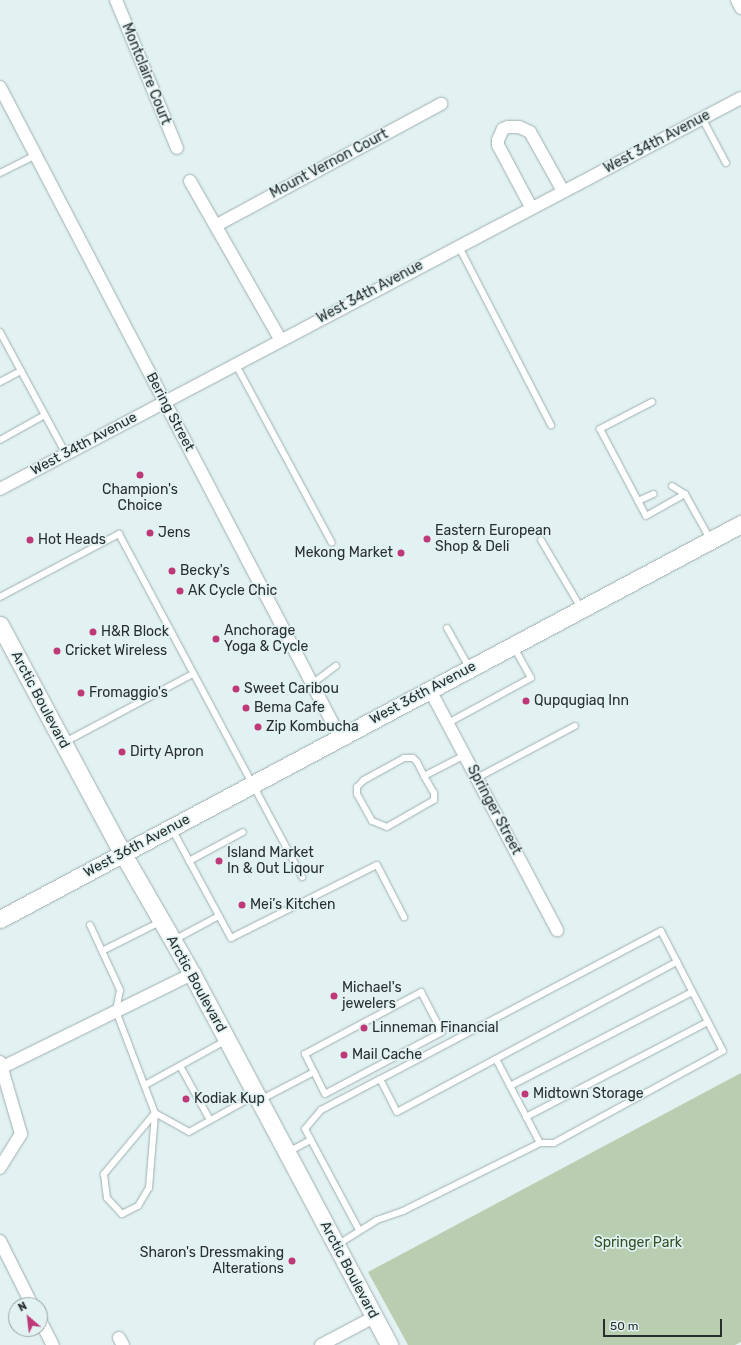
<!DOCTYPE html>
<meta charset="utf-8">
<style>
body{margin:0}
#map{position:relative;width:741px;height:1345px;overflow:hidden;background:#e2f2f2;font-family:Rubik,sans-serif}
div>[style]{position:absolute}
.green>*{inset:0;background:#b9cdb0}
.roads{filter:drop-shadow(0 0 1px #9faeaf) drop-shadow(0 0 1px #9faeaf)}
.service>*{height:6px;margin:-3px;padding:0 3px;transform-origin:3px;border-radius:3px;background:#fff}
.minor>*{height:12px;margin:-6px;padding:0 6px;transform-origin:6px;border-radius:6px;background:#fff}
.secondary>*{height:17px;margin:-8.5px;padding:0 8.5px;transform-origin:8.5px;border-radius:8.5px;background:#fff}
.dots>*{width:11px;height:11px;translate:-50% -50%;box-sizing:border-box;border:2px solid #e2f2f2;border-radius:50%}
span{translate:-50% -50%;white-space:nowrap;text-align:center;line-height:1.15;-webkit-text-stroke:3.5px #e2f2f2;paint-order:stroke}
.street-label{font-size:14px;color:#292f2f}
.poi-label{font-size:14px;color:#292f2f}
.left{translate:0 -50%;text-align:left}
.right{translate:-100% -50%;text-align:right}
.park-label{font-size:14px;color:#345123}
.north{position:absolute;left:8px;top:1297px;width:40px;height:40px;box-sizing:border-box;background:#e2f2f2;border:1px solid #98a4a4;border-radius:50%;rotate:332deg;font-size:11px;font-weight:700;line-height:16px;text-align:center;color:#292f2f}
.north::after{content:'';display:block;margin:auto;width:14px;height:18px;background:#bf3979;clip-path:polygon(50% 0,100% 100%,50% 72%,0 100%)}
.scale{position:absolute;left:603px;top:1319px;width:119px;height:18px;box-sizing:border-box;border:2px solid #292f2f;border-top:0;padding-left:5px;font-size:12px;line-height:14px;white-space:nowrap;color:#292f2f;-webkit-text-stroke:3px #e2f2f2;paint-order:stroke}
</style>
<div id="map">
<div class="green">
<div style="clip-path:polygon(741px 1073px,741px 1342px,735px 1345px,408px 1345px,368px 1272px)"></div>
</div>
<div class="roads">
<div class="service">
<div style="left:702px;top:118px;width:51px;rotate:61.9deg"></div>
<div style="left:0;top:173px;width:40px;rotate:-26.6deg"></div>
<div style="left:458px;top:245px;width:203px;rotate:62.7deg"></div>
<div style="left:0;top:332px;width:139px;rotate:61.6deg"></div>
<div style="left:235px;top:363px;width:204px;rotate:61.7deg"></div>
<div style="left:0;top:382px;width:24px;rotate:-28deg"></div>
<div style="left:652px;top:402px;width:59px;rotate:152.6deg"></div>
<div style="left:600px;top:429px;width:98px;rotate:62.1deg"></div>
<div style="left:646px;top:516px;width:45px;rotate:-29.4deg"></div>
<div style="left:685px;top:494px;width:51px;rotate:60.9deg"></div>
<div style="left:0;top:440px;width:51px;rotate:-29.1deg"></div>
<div style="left:672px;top:486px;width:15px;rotate:32deg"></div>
<div style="left:638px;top:501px;width:17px;rotate:-24deg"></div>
<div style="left:541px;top:540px;width:79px;rotate:59.5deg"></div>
<div style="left:0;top:597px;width:135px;rotate:-27.9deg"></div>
<div style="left:119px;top:534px;width:389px;rotate:61.9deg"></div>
<div style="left:447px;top:628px;width:45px;rotate:60.6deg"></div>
<div style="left:312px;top:684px;width:30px;rotate:-37deg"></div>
<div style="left:448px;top:723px;width:94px;rotate:-28.5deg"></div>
<div style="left:531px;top:678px;width:37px;rotate:-119deg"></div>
<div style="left:65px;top:742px;width:145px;rotate:-28deg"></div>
<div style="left:424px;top:776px;width:20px;rotate:60deg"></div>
<div style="left:434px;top:793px;width:7px;rotate:90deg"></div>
<div style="left:434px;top:800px;width:54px;rotate:150.1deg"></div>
<div style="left:387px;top:827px;width:16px;rotate:-158deg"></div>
<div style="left:372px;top:821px;width:31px;rotate:-119deg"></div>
<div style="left:357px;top:794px;width:7px;rotate:-90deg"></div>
<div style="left:357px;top:787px;width:10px;rotate:-45deg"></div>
<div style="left:364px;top:780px;width:46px;rotate:-28.8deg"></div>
<div style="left:404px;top:758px;width:9px"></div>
<div style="left:413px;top:758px;width:6px;rotate:45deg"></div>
<div style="left:417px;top:762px;width:16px;rotate:63deg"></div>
<div style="left:424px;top:776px;width:46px;rotate:-27.1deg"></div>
<div style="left:477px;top:778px;width:111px;rotate:-28deg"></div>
<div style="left:172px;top:829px;width:124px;rotate:61.6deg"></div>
<div style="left:231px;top:938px;width:163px;rotate:-26.6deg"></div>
<div style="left:377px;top:865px;width:59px;rotate:62.6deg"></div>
<div style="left:189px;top:861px;width:61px;rotate:-28.2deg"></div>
<div style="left:90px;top:925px;width:72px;rotate:65.2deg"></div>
<div style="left:120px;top:990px;width:21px;rotate:101deg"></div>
<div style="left:116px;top:1011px;width:109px;rotate:69.1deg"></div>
<div style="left:155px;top:1113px;width:80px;rotate:129.9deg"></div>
<div style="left:104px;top:1174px;width:24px;rotate:83deg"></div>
<div style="left:107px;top:1198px;width:22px;rotate:47deg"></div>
<div style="left:122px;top:1214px;width:18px;rotate:-27deg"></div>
<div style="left:138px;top:1206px;width:21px;rotate:-59deg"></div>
<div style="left:149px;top:1188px;width:75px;rotate:-85.4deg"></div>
<div style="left:155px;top:1113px;width:39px;rotate:29deg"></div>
<div style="left:189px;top:1132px;width:74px;rotate:-29deg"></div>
<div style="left:174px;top:940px;width:51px;rotate:-28.1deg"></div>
<div style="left:102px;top:951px;width:65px;rotate:-26.6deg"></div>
<div style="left:421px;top:992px;width:45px;rotate:62.3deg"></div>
<div style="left:442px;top:1032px;width:132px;rotate:152.1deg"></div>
<div style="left:325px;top:1094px;width:45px;rotate:-116.6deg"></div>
<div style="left:305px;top:1054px;width:132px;rotate:-28.1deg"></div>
<div style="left:496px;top:1059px;width:95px;rotate:62.4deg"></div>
<div style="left:180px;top:1066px;width:62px;rotate:60.9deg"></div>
<div style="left:145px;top:1085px;width:91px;rotate:-28.8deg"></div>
<div style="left:510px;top:1086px;width:205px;rotate:-27.3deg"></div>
<div style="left:260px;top:1100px;width:61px;rotate:-27.4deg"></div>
<div style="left:526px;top:1117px;width:205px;rotate:-27.6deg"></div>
<div style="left:288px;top:1152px;width:26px;rotate:-28deg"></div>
<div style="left:359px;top:1230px;width:115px;rotate:-118.1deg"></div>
<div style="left:305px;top:1129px;width:25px;rotate:-50deg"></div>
<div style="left:321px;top:1110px;width:67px;rotate:-27.7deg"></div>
<div style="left:337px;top:1245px;width:47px;rotate:-32deg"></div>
<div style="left:377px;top:1220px;width:28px;rotate:-19deg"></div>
<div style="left:403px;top:1211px;width:153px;rotate:-26.4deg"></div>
<div style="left:540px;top:1143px;width:14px"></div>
<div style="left:554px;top:1143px;width:192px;rotate:-28.6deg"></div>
<div style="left:723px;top:1051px;width:135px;rotate:-117.3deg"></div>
<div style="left:661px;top:931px;width:318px;rotate:152.2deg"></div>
<div style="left:380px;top:1079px;width:37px;rotate:63deg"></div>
<div style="left:397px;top:1112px;width:318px;rotate:-28.2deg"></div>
</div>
<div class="minor">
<div style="left:116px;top:0;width:160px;rotate:67.6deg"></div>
<div style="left:737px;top:0;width:9px;rotate:63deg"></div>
<div style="left:0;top:87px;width:734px;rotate:62.39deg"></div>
<div style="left:190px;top:181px;width:182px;rotate:60.3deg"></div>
<div style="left:531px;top:207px;width:70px;rotate:-118deg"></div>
<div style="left:498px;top:145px;width:5px;rotate:-90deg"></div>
<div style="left:498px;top:140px;width:12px;rotate:-66deg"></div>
<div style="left:503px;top:129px;width:5px;rotate:-22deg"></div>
<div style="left:508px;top:127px;width:11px"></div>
<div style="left:519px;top:127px;width:12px;rotate:24deg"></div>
<div style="left:530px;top:132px;width:68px;rotate:60.8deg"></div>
<div style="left:217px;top:225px;width:255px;rotate:-28.4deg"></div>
<div style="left:0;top:489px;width:838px;rotate:-27.82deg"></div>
<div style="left:430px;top:690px;width:272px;rotate:62.1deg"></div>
<div style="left:0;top:1062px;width:75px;rotate:73.7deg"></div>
<div style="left:21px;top:1134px;width:40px;rotate:122deg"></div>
<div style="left:3px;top:1067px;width:211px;rotate:-26.2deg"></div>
<div style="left:0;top:1241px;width:72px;rotate:63.4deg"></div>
<div style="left:40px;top:1320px;width:28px;rotate:63deg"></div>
<div style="left:119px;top:1338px;width:8px;rotate:60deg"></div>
<div style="left:321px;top:1345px;width:60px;rotate:-27.8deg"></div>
</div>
<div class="secondary">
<div style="left:0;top:625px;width:260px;rotate:61.8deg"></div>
<div style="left:123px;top:854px;width:138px;rotate:60.1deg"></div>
<div style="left:192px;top:974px;width:420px;rotate:62deg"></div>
<div style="left:0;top:919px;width:840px;rotate:-28.06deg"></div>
</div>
</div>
<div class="dots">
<div style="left:140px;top:475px;background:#bf3979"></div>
<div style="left:150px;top:533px;background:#bf3979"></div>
<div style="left:427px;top:539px;background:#bf3979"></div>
<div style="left:30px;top:540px;background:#bf3979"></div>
<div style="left:401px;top:553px;background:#bf3979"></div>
<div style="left:172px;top:571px;background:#bf3979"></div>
<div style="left:180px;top:591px;background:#bf3979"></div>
<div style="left:93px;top:632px;background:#bf3979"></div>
<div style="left:216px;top:639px;background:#bf3979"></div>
<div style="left:57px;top:651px;background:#bf3979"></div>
<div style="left:236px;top:689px;background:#bf3979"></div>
<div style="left:81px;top:693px;background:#bf3979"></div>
<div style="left:526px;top:701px;background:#bf3979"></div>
<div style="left:246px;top:708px;background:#bf3979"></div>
<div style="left:258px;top:727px;background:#bf3979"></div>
<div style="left:122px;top:752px;background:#bf3979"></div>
<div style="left:219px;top:861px;background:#bf3979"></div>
<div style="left:242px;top:905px;background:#bf3979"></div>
<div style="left:334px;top:996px;background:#bf3979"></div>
<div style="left:364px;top:1028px;background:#bf3979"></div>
<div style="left:344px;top:1055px;background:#bf3979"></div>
<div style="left:525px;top:1094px;background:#bf3979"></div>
<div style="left:186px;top:1099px;background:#bf3979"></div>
<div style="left:292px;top:1261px;background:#bf3979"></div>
</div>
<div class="street-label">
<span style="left:146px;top:74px;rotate:68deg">Montclaire Court</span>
<span style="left:657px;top:142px;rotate:-28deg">West 34th Avenue</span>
<span style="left:329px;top:164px;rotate:-28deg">Mount Vernon Court</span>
<span style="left:370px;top:292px;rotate:-28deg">West 34th Avenue</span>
<span style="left:170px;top:412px;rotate:62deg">Bering Street</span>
<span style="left:84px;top:444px;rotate:-28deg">West 34th Avenue</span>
<span style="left:423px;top:693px;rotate:-28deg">West 36th Avenue</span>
<span style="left:40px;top:700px;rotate:62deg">Arctic Boulevard</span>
<span style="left:494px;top:810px;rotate:62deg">Springer Street</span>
<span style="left:137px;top:846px;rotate:-28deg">West 36th Avenue</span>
<span style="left:196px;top:984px;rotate:61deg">Arctic Boulevard</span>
<span style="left:349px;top:1270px;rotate:62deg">Arctic Boulevard</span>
</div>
<div class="poi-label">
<span style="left:140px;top:498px">Champion's<br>Choice</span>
<span class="left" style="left:435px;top:539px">Eastern European<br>Shop &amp; Deli</span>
<span class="left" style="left:158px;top:533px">Jens</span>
<span class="left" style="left:38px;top:540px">Hot Heads</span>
<span class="right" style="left:393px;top:553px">Mekong Market</span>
<span class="left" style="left:180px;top:571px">Becky's</span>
<span class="left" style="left:188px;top:591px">AK Cycle Chic</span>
<span class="left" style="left:224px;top:639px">Anchorage<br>Yoga &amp; Cycle</span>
<span class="left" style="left:101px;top:632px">H&amp;R Block</span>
<span class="left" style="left:65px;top:651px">Cricket Wireless</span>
<span class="left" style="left:244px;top:689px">Sweet Caribou</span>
<span class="left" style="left:89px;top:693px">Fromaggio's</span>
<span class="left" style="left:534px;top:701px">Qupqugiaq Inn</span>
<span class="left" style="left:254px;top:708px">Bema Cafe</span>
<span class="left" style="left:266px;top:727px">Zip Kombucha</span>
<span class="left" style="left:130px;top:752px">Dirty Apron</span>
<span class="left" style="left:227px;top:861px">Island Market<br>In &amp; Out Liqour</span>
<span class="left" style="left:250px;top:905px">Mei’s Kitchen</span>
<span class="left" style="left:342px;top:996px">Michael's<br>jewelers</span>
<span class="left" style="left:372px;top:1028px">Linneman Financial</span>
<span class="left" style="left:352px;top:1055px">Mail Cache</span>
<span class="left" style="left:533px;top:1094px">Midtown Storage</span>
<span class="left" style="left:194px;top:1099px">Kodiak Kup</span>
<span class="right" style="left:284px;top:1261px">Sharon's Dressmaking<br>Alterations</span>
</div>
<div class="park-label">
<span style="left:638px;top:1243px">Springer Park</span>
</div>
<div class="north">N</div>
<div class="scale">50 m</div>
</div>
